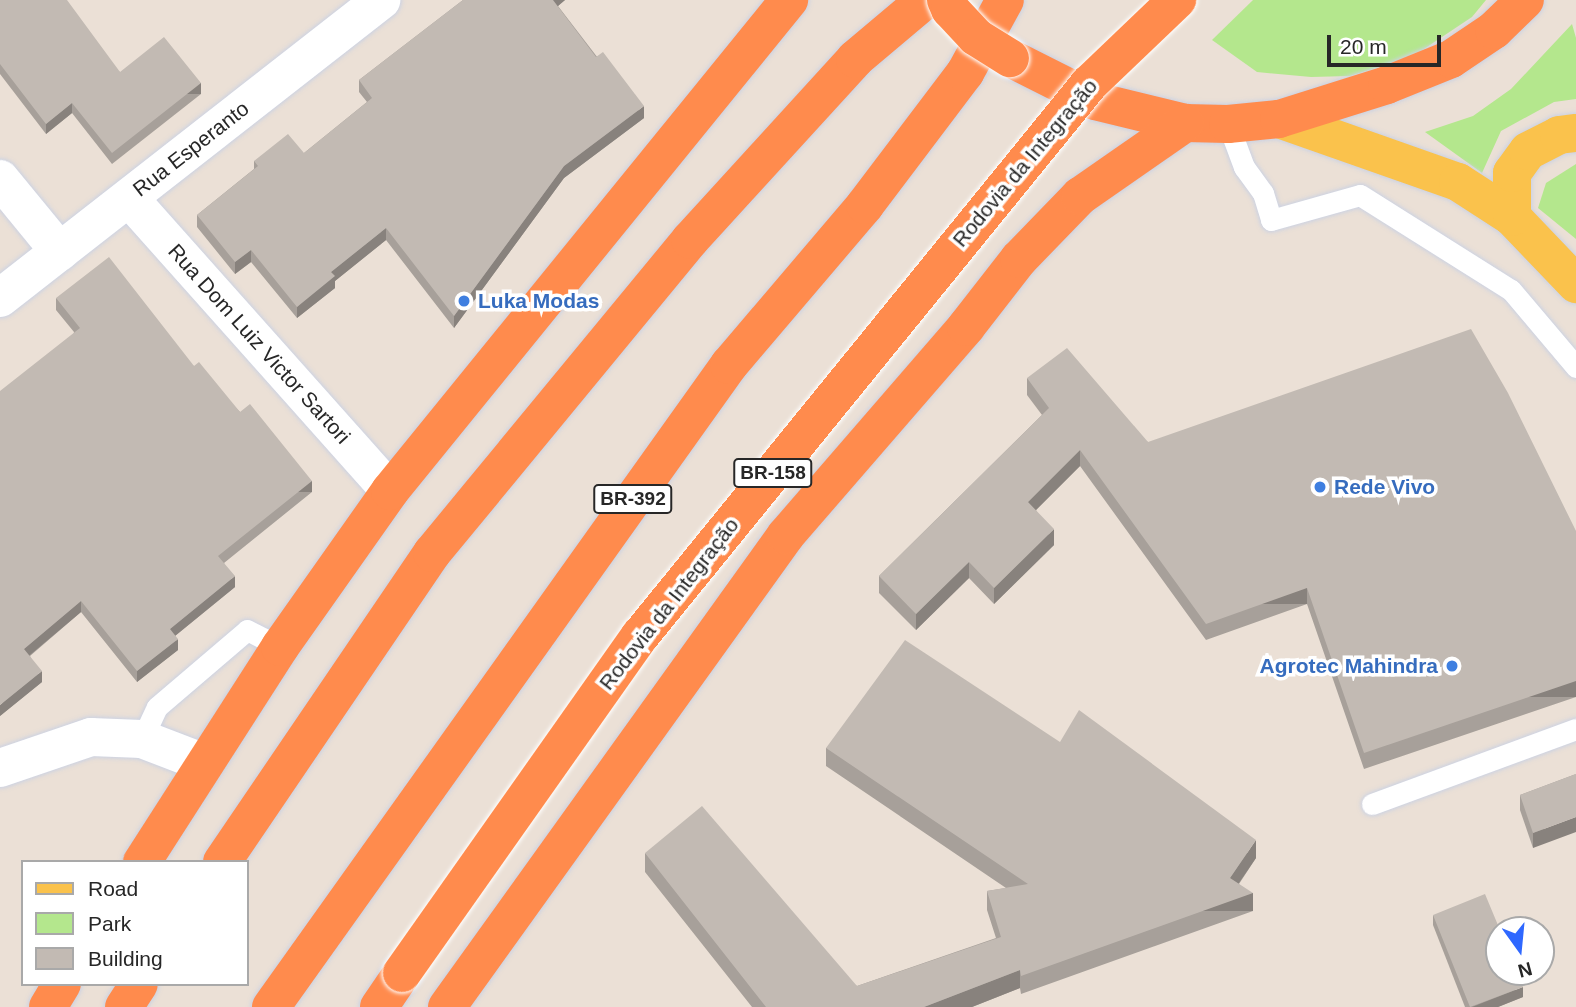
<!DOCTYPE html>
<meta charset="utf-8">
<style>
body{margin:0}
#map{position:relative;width:1576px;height:1007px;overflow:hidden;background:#ebe0d6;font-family:Helvetica,sans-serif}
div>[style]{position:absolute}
.green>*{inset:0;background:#b4e78d}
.roads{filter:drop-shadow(0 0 2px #ccd2e2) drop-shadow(0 0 2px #ccd2e2)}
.lane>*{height:21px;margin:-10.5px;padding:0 10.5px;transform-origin:10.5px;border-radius:10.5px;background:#fff}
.street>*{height:38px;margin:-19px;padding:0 19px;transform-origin:19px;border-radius:19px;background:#fff}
.primary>*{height:38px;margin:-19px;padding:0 19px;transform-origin:19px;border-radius:19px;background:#fac24c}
.highway>*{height:38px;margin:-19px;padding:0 19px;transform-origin:19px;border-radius:19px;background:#ff8b4d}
.bridges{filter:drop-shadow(0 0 2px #fff) drop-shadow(0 0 2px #fff)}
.highway-bridge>*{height:38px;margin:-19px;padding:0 19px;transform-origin:19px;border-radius:19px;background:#ff8b4d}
.wall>*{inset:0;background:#a7a09a}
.shaded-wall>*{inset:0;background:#88827d;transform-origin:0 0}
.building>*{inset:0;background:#c2bab3}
.dots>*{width:19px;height:19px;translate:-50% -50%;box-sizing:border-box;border:4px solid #fff;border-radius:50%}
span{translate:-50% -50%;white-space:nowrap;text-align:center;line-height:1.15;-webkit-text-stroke:7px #fff;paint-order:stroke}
.shield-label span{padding:2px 5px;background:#fff;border:2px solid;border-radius:5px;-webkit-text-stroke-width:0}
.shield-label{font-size:19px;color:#272727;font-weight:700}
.street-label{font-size:21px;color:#272727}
.shop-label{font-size:21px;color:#366cbe;font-weight:700}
.left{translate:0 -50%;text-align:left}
.right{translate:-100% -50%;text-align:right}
.legend{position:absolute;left:21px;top:860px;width:228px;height:126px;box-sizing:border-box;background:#fff;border:2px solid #a9a9a9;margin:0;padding:9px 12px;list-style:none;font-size:21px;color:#272727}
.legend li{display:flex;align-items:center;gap:14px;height:35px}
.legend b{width:35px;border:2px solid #a9a9a9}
.north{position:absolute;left:1485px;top:916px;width:70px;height:70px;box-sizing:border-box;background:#fff;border:2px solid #a9a9a9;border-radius:50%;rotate:165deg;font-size:19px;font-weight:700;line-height:28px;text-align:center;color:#272727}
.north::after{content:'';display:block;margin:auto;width:24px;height:32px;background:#2f68ff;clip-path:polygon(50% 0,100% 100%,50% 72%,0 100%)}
.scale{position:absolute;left:1327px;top:35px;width:114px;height:32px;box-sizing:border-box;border:4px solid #272727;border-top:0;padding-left:9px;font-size:21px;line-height:24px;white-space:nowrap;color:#272727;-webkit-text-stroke:5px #fff;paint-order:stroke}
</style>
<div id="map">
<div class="green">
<div style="clip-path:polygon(1253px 0,1486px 0,1472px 17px,1412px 57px,1350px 76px,1311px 77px,1257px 72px,1212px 40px)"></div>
<div style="clip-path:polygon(1572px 24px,1576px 38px,1576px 99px,1554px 102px,1501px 131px,1482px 173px,1425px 132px,1473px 116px,1511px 89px)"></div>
<div style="clip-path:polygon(1576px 164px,1576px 239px,1538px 208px,1546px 183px)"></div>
</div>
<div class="roads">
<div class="lane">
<div style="left:1228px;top:124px;width:46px;rotate:69.6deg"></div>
<div style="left:1244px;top:167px;width:32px;rotate:54deg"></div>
<div style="left:1263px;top:193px;width:28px;rotate:73deg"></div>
<div style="left:1271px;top:220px;width:92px;rotate:-15.7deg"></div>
<div style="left:1360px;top:195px;width:178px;rotate:32.2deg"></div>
<div style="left:1511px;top:290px;width:101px;rotate:49.8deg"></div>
<div style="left:142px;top:739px;width:35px;rotate:-65deg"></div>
<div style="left:157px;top:707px;width:118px;rotate:-40.5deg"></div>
<div style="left:247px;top:630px;width:37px;rotate:27deg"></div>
<div style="left:1372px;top:804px;width:217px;rotate:-20.2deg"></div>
</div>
<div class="street">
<div style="left:0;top:179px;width:94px;rotate:50.6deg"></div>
<div style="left:129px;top:198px;width:392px;rotate:48.3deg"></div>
<div style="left:0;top:298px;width:484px;rotate:-38deg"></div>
<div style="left:0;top:768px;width:96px;rotate:-18.8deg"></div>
<div style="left:91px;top:737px;width:51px;rotate:2.2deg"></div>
<div style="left:142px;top:739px;width:67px;rotate:20.9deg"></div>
</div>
<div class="primary">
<div style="left:1279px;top:119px;width:190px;rotate:19.4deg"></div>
<div style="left:1458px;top:182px;width:64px;rotate:32.9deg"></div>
<div style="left:1512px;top:217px;width:93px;rotate:46.3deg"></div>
<div style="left:1512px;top:217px;width:44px;rotate:-90deg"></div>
<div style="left:1512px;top:173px;width:27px;rotate:-54deg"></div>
<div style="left:1528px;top:151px;width:35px;rotate:-27deg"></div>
<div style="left:1559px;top:135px;width:17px;rotate:-7deg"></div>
</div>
<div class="highway">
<div style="left:1010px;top:58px;width:95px;rotate:26.8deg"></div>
<div style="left:1095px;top:101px;width:93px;rotate:13.7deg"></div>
<div style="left:1185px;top:123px;width:43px;rotate:1.3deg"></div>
<div style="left:1228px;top:124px;width:51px;rotate:-5.6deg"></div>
<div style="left:1279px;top:119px;width:113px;rotate:-17.5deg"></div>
<div style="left:1387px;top:85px;width:69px;rotate:-22.1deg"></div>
<div style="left:1451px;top:59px;width:52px;rotate:-34deg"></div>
<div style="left:1494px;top:30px;width:43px;rotate:-44.1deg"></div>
<div style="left:142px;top:862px;width:255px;rotate:-57.3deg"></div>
<div style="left:280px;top:647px;width:191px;rotate:-54.8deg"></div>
<div style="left:390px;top:491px;width:633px;rotate:-50.9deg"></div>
<div style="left:222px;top:862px;width:374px;rotate:-55.8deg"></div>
<div style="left:432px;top:553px;width:406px;rotate:-50.5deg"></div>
<div style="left:690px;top:240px;width:245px;rotate:-47.6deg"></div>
<div style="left:855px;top:59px;width:92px;rotate:-40.1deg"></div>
<div style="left:48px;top:1007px;width:27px;rotate:-59deg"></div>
<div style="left:124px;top:1007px;width:27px;rotate:-57deg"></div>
<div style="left:271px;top:1007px;width:789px;rotate:-54.5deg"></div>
<div style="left:729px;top:365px;width:210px;rotate:-49.6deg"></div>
<div style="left:865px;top:205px;width:166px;rotate:-52.9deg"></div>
<div style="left:965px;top:73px;width:83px;rotate:-61.3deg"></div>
<div style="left:379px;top:1007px;width:41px;rotate:-55.9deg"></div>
<div style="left:447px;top:1007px;width:581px;rotate:-54.31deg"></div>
<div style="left:786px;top:535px;width:275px;rotate:-49.1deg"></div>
<div style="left:966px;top:327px;width:86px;rotate:-52.1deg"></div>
<div style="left:1019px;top:259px;width:88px;rotate:-45.9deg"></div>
<div style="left:1080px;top:196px;width:128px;rotate:-34.8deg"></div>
</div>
</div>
<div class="bridges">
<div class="highway-bridge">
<div style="left:946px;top:0;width:10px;rotate:66deg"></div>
<div style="left:950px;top:9px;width:38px;rotate:47deg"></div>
<div style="left:976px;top:37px;width:40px;rotate:32deg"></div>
<div style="left:402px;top:973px;width:413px;rotate:-54.8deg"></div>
<div style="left:640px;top:636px;width:712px;rotate:-50.87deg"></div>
<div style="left:1089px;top:84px;width:122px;rotate:-43.7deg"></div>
</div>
</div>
<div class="wall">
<div style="clip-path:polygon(0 0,120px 72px,201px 94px,112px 164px,72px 113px,46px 134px,0 74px)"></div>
<div style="clip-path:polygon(463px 0,565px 0,558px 6px,644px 118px,564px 178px,454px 328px,386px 240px,335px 281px,335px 288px,297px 318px,251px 262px,235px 274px,197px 227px,197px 215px,254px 169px,254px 161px,304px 153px,367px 102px,359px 92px,359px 80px)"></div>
<div style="clip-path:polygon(56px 298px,194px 366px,240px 412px,312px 492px,224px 563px,235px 587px,175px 636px,178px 650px,137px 682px,81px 612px,30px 656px,42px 682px,0 716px,74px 332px,56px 310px)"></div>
<div style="clip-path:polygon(1027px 378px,1148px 442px,1576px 531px,1576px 697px,1364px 769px,1307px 604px,1206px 640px,1080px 466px,1036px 510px,1054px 545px,994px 604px,969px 578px,916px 630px,879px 593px,879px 576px,1042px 415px,1027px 395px)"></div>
<div style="clip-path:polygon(1060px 742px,1256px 858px,1239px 884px,1253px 911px,1021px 994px,1020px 988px,972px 1007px,752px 1007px,645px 872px,645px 853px,857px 986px,996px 938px,987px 910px,987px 891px,1006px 888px,826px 766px,826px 748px)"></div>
<div style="clip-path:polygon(1576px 774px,1533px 848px,1520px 810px,1520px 795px)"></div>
<div style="clip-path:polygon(1433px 915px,1523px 997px,1498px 1007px,1465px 1007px,1433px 925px)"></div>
</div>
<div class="shaded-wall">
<div style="clip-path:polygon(552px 0,565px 0,552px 11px)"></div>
<div style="left:201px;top:83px;width:11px;height:113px;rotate:90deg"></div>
<div style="clip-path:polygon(72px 103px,72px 113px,46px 134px,46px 124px)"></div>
<div style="clip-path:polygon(644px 106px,644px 118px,564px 178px,454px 328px,454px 316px,564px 166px)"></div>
<div style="clip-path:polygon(386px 228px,386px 240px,335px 281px,335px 288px,297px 318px,297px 307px,331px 272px)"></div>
<div style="clip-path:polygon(251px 250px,251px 262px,235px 274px,235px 262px)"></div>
<div style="clip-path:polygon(1080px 450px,1080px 466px,1028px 518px,1028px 502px)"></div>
<div style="left:312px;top:481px;width:11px;height:120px;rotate:90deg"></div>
<div style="clip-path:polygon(1054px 529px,1054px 545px,994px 604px,994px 588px)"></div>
<div style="clip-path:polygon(969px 562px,969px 578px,916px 630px,916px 614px)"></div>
<div style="clip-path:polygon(235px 576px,235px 587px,170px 640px,170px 629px)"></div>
<div style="left:1307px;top:588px;width:16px;height:107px;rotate:90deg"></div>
<div style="clip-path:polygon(81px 601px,81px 612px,24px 660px,24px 649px)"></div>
<div style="clip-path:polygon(178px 639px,178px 650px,137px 682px,137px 671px)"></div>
<div style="clip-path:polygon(42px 671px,42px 682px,0 716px,0 705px)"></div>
<div style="left:1576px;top:681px;width:16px;height:224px;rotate:90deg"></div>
<div style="clip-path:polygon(1576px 817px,1576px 832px,1533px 848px,1533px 833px)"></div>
<div style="clip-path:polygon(1256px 840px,1256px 858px,1230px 896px,1230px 878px)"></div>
<div style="left:1253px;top:893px;width:18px;height:246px;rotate:90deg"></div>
<div style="clip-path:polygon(1020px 970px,1020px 988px,972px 1007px,924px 1007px)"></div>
<div style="clip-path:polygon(1523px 987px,1523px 997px,1498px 1007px,1472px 1007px)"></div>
</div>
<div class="building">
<div style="clip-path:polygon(0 0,67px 0,120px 72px,164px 37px,201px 83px,112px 153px,72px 103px,46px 124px,0 64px)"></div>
<div style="clip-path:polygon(463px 0,553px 0,596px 57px,603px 52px,644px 106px,564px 166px,454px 316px,386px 228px,331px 272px,335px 276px,297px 307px,251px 250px,235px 262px,197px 215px,258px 166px,254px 161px,288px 134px,304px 153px,372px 98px,359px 80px)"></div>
<div style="clip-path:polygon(109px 257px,194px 366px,199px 362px,240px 412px,250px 404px,312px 481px,218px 556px,235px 576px,170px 629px,178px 639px,137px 671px,81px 601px,24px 649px,42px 671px,0 705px,0 391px,80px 328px,56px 298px)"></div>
<div style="clip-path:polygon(1471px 329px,1508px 393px,1576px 531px,1576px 681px,1364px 753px,1307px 588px,1206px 624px,1080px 450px,1028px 502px,1054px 529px,994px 588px,969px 562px,916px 614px,879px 576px,1049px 408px,1027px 378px,1067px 348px,1148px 442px)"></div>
<div style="clip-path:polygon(905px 640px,1060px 742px,1079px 710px,1256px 840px,1230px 878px,1253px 893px,1021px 976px,1020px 970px,924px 1007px,766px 1007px,645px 853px,702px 806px,857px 986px,1001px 937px,987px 891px,1028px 884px,826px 748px)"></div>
<div style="clip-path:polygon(1576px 774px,1576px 817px,1533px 833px,1520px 795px)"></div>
<div style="clip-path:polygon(1485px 894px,1500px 930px,1499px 972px,1517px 972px,1523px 987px,1470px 1007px,1433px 915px)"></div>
</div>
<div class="dots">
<div style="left:464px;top:301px;background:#3f7fe0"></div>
<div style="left:1320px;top:487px;background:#3f7fe0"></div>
<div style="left:1452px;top:666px;background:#3f7fe0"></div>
</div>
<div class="shield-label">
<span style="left:773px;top:473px">BR-158</span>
<span style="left:633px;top:499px">BR-392</span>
</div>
<div class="street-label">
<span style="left:191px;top:149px;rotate:-38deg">Rua Esperanto</span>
<span style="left:1025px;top:163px;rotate:-50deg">Rodovia da Integração</span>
<span style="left:259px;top:344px;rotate:48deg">Rua Dom Luiz Victor Sartori</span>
<span style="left:669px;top:604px;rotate:-52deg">Rodovia da Integração</span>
</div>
<div class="shop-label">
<span class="left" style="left:478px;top:301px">Luka Modas</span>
<span class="left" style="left:1334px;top:487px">Rede Vivo</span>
<span class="right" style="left:1438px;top:666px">Agrotec Mahindra</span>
</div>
<ul class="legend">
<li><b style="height:9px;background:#fac24c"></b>Road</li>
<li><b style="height:19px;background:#b4e78d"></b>Park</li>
<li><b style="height:19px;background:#c2bab3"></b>Building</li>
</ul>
<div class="north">N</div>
<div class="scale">20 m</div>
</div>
